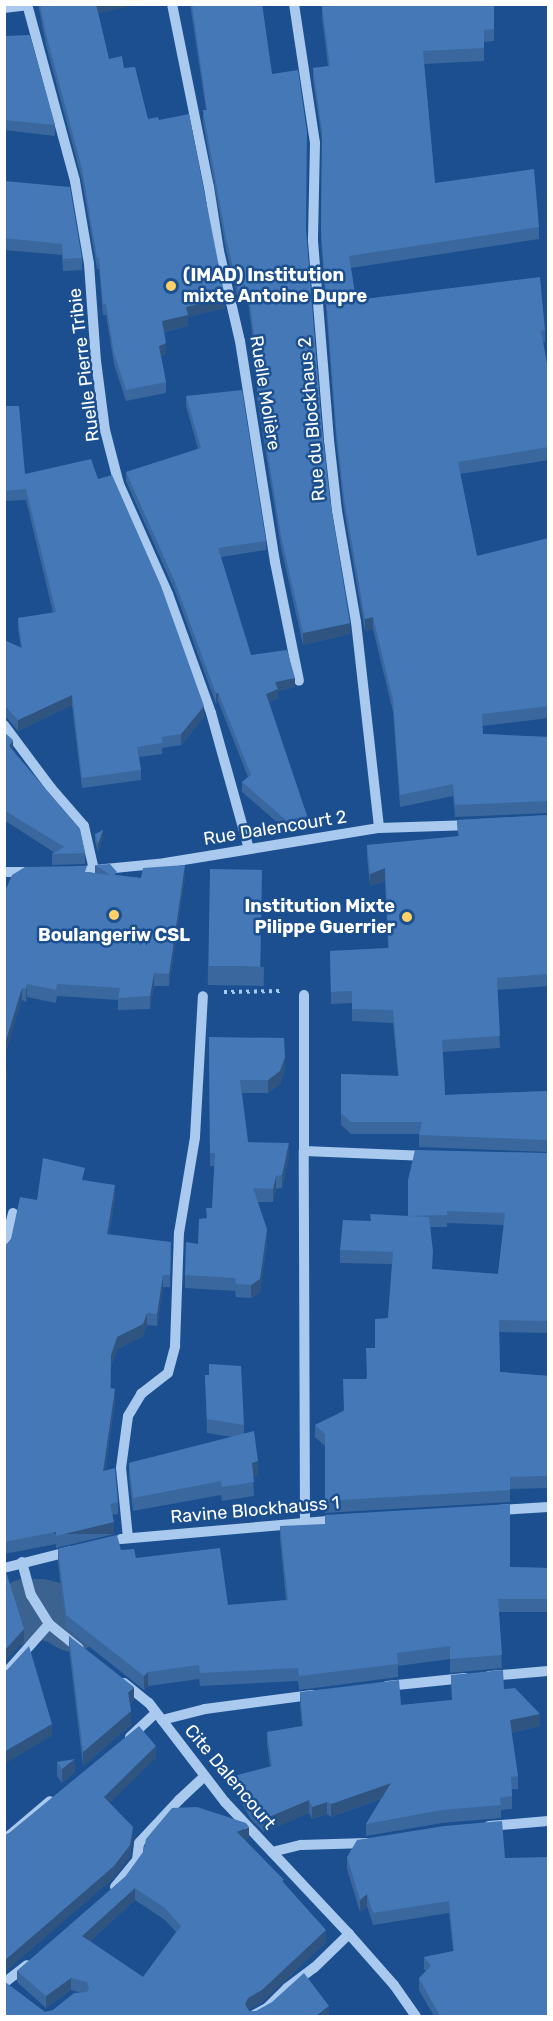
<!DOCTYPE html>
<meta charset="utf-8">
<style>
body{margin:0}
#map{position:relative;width:553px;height:2021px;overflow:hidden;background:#1b4f8f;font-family:Rubik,sans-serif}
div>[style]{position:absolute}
.river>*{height:60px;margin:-30px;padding:0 30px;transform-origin:30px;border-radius:30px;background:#3c6290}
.path>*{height:4px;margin-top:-2px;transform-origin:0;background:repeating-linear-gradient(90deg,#a9c9ee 0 3px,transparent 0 7.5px)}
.minor>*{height:10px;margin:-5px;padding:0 5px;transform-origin:5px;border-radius:5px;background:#a9c9ee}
.wall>*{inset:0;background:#3a679d;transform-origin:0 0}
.shaded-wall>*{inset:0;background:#305480;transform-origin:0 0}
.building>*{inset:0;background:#4478b7;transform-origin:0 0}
.dots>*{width:16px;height:16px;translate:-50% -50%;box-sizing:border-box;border:3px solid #1b4f8f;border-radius:50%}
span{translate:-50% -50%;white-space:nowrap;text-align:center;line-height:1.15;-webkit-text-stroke:5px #1b4f8f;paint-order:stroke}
.poi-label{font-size:18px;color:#fff;font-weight:700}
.left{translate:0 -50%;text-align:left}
.right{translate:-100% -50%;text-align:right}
.street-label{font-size:18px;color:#fff}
.frame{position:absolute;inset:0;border:6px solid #fff;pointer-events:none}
</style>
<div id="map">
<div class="river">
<div style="left:4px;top:1620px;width:25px;rotate:-27deg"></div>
<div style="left:26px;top:1609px;width:14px"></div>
<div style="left:40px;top:1609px;width:18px;rotate:13deg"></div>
<div style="left:58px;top:1613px;width:17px;rotate:31deg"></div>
</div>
<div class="path">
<div style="left:224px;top:992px;width:58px;rotate:-1deg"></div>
</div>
<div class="minor">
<div style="left:27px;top:4px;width:183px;rotate:74.8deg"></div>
<div style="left:75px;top:181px;width:84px;rotate:80.4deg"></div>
<div style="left:89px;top:264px;width:97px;rotate:85.9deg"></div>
<div style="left:96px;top:361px;width:70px;rotate:82.6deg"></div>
<div style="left:105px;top:430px;width:56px;rotate:75.5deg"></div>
<div style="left:119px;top:484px;width:120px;rotate:66deg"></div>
<div style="left:168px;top:594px;width:127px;rotate:70.1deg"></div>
<div style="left:211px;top:713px;width:141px;rotate:74.4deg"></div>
<div style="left:172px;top:4px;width:187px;rotate:78.6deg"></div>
<div style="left:209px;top:187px;width:65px;rotate:81.1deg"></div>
<div style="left:219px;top:251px;width:92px;rotate:76.9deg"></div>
<div style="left:240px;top:341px;width:224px;rotate:81deg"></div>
<div style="left:275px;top:562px;width:121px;rotate:78.6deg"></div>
<div style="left:294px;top:4px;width:141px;rotate:81.4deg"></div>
<div style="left:315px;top:143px;width:98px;rotate:91.2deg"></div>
<div style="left:313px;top:241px;width:200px;rotate:85.4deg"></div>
<div style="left:329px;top:440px;width:71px;rotate:83.6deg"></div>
<div style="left:337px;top:511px;width:113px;rotate:80.3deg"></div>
<div style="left:356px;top:622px;width:207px;rotate:83.6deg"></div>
<div style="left:4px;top:8px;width:23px;rotate:-7deg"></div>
<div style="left:4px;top:725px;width:79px;rotate:53.3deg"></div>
<div style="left:51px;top:788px;width:50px;rotate:49deg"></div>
<div style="left:84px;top:826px;width:45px;rotate:77.2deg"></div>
<div style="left:7px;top:872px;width:24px"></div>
<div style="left:74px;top:872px;width:91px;rotate:-5.6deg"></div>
<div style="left:165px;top:863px;width:217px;rotate:-9.3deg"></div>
<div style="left:379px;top:828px;width:93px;rotate:-1.8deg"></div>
<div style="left:304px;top:1151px;width:156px;rotate:-90deg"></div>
<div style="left:4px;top:1249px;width:37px;rotate:-76deg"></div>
<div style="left:498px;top:1510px;width:50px;rotate:-3.4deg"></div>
<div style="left:305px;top:1522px;width:371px;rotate:-90.2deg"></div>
<div style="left:304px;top:1151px;width:123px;rotate:2.3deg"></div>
<div style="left:128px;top:1538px;width:70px;rotate:-95.7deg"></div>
<div style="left:121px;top:1468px;width:52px;rotate:-82.3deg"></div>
<div style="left:128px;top:1416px;width:26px;rotate:-59deg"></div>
<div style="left:141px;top:1394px;width:34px;rotate:-38deg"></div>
<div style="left:168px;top:1373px;width:28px;rotate:-75deg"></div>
<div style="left:175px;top:1346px;width:113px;rotate:-88deg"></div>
<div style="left:179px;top:1233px;width:97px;rotate:-80.5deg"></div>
<div style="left:195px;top:1137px;width:141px;rotate:-86.8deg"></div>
<div style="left:121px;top:1539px;width:219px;rotate:-5deg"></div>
<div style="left:22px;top:1562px;width:34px;rotate:75deg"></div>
<div style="left:31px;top:1595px;width:34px;rotate:58deg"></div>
<div style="left:49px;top:1624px;width:38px;rotate:39deg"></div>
<div style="left:4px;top:1568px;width:69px;rotate:-14.2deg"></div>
<div style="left:4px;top:1675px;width:68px;rotate:-48.6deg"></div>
<div style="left:489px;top:1676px;width:59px;rotate:-4.8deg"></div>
<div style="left:124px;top:1683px;width:32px;rotate:39deg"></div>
<div style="left:149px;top:1703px;width:125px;rotate:52.5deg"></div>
<div style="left:225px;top:1802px;width:181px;rotate:46.8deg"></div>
<div style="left:349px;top:1934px;width:68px;rotate:48.6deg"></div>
<div style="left:394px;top:1985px;width:38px;rotate:55deg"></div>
<div style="left:387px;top:1686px;width:78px;rotate:-5.9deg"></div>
<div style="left:162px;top:1720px;width:44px;rotate:-14.3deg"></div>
<div style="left:205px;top:1709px;width:108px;rotate:-7.5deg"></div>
<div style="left:130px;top:1737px;width:35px;rotate:-43deg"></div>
<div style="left:489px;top:1826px;width:59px;rotate:-4.8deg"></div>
<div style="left:4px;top:1840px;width:60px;rotate:-40.3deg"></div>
<div style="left:272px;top:1852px;width:30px;rotate:-14deg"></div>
<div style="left:301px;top:1845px;width:66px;rotate:-1.7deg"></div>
<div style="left:115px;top:1887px;width:35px;rotate:-51deg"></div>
<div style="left:137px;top:1860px;width:17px;rotate:-83deg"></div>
<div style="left:139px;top:1843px;width:59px;rotate:-47.1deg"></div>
<div style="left:179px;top:1800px;width:35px;rotate:-43deg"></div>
<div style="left:4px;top:1983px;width:29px;rotate:-38deg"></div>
<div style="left:252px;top:2016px;width:17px;rotate:-28deg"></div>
<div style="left:267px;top:2008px;width:28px;rotate:-45deg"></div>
<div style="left:287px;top:1988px;width:34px;rotate:-37deg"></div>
<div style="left:314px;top:1968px;width:49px;rotate:-44.2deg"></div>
</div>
<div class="wall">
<div style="clip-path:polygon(38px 4px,140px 4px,98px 13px,109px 59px,124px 68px,148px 119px,225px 308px,188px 317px,188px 326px,164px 332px,166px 354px,161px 356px,166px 382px,166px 393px,126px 401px,114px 364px,106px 315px,103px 315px,99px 269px,97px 269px,82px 180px,46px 45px)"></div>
<div style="clip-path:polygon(190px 4px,262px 4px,272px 74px,306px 232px,322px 429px,330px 500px,350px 634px,303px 645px,281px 548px,257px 398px,257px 387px,259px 386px,248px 302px,239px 304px,226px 250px,203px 122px,203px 110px,206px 110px)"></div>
<div style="clip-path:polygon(494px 4px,494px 41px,484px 42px,484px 61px,424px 64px,435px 183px,539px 227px,539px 239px,351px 268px,356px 300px,545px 330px,545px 342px,543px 343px,549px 375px,549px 460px,460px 474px,477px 556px,549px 538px,549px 718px,482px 726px,483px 734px,549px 737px,549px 813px,455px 817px,453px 796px,400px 807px,393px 712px,373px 629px,365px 631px,344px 510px,336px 439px,321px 241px,322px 141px,313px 80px,313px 68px,328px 66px,322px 18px,322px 6px)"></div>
<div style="clip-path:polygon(4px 36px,55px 125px,55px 136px,4px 130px)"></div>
<div style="clip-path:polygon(4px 181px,82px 258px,82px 270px,63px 271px,62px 255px,4px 250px)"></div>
<div style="clip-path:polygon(186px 396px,266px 541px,266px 550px,221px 557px,251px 655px,295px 687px,278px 691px,278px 698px,269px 702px,307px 816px,307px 826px,286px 830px,242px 792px,242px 782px,248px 777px,218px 701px,216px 704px,175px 591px,126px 481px,126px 472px,198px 449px,186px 406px)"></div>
<div style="clip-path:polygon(4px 406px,25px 474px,98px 479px,204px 717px,181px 745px,162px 748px,162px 754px,139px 757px,141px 770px,141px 780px,82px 788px,72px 705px,18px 731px,7px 718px,4px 719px,4px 640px,21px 648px,18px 629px,18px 618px,53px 613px,26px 500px,4px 501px)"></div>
<div style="clip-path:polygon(4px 732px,13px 750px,85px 853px,85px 864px,52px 865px,52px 854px,55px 853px,4px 820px)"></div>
<div style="clip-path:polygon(548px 815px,549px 986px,497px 990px,500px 1048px,443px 1052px,445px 1095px,549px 1091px,549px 1152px,419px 1147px,419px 1134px,351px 1134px,341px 1125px,341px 1074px,398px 1076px,393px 1023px,352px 1021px,352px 1003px,331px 1004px,330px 951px,388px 948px,385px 881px,370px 886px,367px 857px,367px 845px,458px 837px,457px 820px)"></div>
<div style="clip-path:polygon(95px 834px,103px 837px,98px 852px,95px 841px)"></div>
<div style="clip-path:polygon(95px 865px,117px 875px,141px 878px,185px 877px,169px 986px,154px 986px,150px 1009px,118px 1010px,118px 1000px,57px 996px,56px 1003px,27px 997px,26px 1002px,22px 1000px,4px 894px,87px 872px,95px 873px)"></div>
<div style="left:208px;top:966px;width:56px;height:19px;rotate:1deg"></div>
<div style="clip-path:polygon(209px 1037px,285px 1070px,280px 1084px,268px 1093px,242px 1093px,248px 1142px,289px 1156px,282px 1188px,276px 1189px,273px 1202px,258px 1202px,267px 1242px,260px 1292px,251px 1298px,236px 1297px,235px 1291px,185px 1288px,185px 1275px,198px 1244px,206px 1218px,212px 1208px,215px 1166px,210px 1166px)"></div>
<div style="clip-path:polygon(evenodd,549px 1153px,549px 1333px,499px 1332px,500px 1372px,549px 1376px,549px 1488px,510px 1489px,510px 1502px,325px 1513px,325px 1446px,315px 1437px,315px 1425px,343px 1411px,366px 1379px,375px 1348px,388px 1318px,392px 1264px,340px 1263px,340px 1250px,370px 1221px,408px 1216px,549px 1153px,447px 1223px,504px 1225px,498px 1274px,432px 1269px,430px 1227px,447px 1227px,447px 1223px)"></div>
<div style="clip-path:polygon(85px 1180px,115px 1197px,109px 1235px,171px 1254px,170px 1287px,163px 1287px,157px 1326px,147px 1325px,143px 1336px,117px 1349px,111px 1367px,111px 1388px,115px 1401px,105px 1471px,118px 1502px,118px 1514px,112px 1515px,114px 1534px,56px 1548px,56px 1544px,4px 1554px,4px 1244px,7px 1244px,11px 1239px,37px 1200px)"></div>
<div style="clip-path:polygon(205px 1375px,244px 1425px,244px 1434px,258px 1475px,253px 1476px,254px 1496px,222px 1501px,221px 1495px,133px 1511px,129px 1477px,129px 1463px,232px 1437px,207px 1433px)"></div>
<div style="clip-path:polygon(280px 1526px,510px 1567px,549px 1568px,549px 1612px,499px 1612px,502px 1668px,450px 1673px,450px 1659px,398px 1666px,398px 1677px,299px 1690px,298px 1681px,200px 1686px,199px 1679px,148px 1686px,144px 1690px,66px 1628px,58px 1563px,58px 1549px,121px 1550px,228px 1605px,286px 1600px,280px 1539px)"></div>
<div style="clip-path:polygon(69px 1636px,134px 1700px,130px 1704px,131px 1725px,83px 1766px,69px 1649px)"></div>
<div style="clip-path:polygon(451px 1675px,504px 1689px,540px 1726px,511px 1733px,518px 1776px,518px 1789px,512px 1789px,512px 1809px,501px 1810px,501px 1818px,442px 1823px,366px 1836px,366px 1824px,381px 1799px,331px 1817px,327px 1814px,312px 1819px,309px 1813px,264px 1832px,250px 1818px,234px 1789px,234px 1776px,270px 1767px,267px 1744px,267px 1732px,302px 1726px,300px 1705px,300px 1692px,401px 1705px,452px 1700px)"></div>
<div style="clip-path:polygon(57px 1762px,75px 1772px,62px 1783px,57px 1776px)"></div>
<div style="clip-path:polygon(evenodd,249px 1838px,245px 1840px,284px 1883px,326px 1942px,262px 2002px,248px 2010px,249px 2011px,329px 2016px,4px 2016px,8px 1985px,45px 2012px,53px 2010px,83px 1993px,71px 1990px,46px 2008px,17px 1982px,17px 1971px,125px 1877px,249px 1838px,135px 1900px,165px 1920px,176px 1932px,143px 1977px,90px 1941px,135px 1900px)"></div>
<div style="clip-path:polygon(347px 1857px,505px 1858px,549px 2016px,434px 2016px,419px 1990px,419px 1978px,426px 1971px,424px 1969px,424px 1957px,453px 1951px,449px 1913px,373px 1925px,367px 1906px,360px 1912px,347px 1869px)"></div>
</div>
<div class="shaded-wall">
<div style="clip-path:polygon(96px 4px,140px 4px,96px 14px)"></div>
<div style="clip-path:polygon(248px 290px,248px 302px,239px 304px,239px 293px)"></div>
<div style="clip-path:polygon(225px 297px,225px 308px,188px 317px,188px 326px,162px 332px,162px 321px,186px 307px)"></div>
<div style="clip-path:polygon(166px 343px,166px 354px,159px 357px,159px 346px)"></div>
<div style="clip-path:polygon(373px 617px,373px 629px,365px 631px,365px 619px)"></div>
<div style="clip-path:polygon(350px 623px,350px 634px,303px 645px,303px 633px)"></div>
<div style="clip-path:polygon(295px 678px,295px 687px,278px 691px,278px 698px,266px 703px,266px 694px,275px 682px)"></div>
<div style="clip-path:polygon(218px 692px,218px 701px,216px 704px,216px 694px)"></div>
<div style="clip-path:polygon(72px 695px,72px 705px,18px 731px,18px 720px)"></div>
<div style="clip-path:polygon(204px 706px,204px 717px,181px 745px,181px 734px)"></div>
<div style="clip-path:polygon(13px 740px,13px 751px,9px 746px)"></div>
<div style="clip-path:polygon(103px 830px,103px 837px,98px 852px,98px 844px)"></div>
<div style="clip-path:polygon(185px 865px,185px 877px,169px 986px,169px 974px)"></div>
<div style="clip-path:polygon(385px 868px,385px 881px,370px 886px,370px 874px)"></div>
<div style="clip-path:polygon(154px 973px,154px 986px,150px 1009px,150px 996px)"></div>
<div style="clip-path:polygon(27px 984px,27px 997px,26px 1002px,26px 989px)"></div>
<div style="clip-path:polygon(22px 988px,22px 1000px,4px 1059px,4px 1047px)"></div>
<div style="clip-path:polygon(285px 1057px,285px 1070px,280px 1084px,268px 1093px,268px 1080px)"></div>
<div style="clip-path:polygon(7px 1067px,7px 1080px,4px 1088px,4px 1075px)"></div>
<div style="clip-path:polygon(289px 1143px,289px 1156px,282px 1188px,282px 1175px)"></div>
<div style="clip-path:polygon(276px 1176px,276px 1189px,273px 1202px,273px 1189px)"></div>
<div style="clip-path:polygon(115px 1185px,115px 1197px,107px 1246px,107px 1234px)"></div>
<div style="clip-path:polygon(267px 1229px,267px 1242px,260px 1292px,251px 1298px,251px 1285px)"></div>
<div style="clip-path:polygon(163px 1275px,163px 1287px,157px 1326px,157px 1314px)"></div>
<div style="clip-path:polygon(147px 1313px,147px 1325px,143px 1336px,117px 1349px,111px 1367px,111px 1355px,117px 1337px)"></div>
<div style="clip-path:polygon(115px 1389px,115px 1401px,103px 1483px,103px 1471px)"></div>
<div style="clip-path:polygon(258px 1461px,258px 1475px,252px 1477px,252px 1463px)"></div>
<div style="left:114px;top:1522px;width:12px;height:60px;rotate:90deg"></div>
<div style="clip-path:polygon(24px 1629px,24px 1641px,4px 1663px,4px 1651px)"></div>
<div style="clip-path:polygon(148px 1672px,148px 1686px,144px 1690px,144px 1676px)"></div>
<div style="clip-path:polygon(134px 1687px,134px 1700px,128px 1706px,128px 1692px)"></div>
<div style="clip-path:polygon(131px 1711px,131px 1725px,83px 1766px,83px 1752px)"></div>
<div style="clip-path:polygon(540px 1714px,540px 1726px,510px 1733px,510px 1720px)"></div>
<div style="clip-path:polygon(52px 1724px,52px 1736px,4px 1764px,4px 1752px)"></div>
<div style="clip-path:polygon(156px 1746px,156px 1758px,104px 1809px,104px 1797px)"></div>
<div style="clip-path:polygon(75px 1759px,75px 1772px,62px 1783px,62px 1769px)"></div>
<div style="clip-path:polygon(391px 1783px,391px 1795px,331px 1817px,331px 1804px)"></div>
<div style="clip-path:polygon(309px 1800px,309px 1813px,264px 1832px,264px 1819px)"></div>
<div style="clip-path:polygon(327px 1802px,327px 1814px,312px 1819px,312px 1807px)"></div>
<div style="clip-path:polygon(133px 1827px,133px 1839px,130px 1857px,114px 1878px,4px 1973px,4px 1961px)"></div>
<div style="clip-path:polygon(249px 1827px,249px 1838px,237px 1844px,237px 1832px)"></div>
<div style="clip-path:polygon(135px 1888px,135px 1900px,82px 1948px,82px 1936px)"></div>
<div style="clip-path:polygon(367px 1894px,367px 1906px,360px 1912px,360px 1900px)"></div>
<div style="clip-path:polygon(326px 1930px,326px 1942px,262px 2002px,248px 2010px,245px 2004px,248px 1998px)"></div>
<div style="clip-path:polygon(71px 1978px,71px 1990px,46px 2008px,46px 1996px)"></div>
<div style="clip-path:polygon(329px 2006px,329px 2016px,316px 2016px)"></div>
</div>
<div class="building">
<div style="clip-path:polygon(40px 4px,96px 4px,109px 59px,122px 56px,124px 68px,135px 67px,148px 119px,158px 117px,159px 120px,189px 114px,225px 297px,186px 307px,188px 315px,162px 321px,166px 343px,159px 346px,166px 382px,126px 390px,114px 353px,106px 304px,103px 304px,99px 258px,97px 258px,82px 169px,46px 34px)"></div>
<div style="clip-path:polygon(192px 4px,262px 4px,272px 74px,298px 70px,307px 132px,306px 230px,322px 429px,330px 500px,350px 623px,303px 633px,281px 536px,257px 387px,261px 386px,248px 290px,239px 293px,226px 238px,203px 110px,207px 110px)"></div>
<div style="clip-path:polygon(344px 4px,494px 4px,494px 29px,484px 30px,484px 48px,423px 51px,435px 183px,534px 169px,539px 227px,349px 256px,356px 300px,540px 277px,545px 330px,541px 331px,549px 375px,549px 447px,458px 462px,477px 556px,549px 538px,549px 706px,482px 714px,483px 734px,549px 737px,549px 801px,455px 805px,453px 784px,400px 795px,393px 700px,373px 617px,365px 619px,344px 498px,336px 427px,321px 229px,322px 131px,313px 68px,330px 66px,322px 6px)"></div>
<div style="clip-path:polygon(30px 35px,55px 125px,4px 120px,4px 36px)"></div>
<div style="clip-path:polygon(4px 181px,70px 187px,82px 258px,63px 259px,62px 244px,4px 238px)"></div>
<div style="clip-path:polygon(242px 390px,266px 541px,218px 548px,251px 655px,287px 650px,295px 678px,275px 682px,278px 689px,266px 694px,307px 816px,286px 820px,242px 782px,251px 775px,218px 692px,216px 694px,175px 582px,126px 472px,201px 448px,186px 396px)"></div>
<div style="clip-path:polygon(4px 406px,19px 406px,25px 474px,91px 459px,98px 479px,112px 475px,161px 586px,204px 706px,181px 734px,162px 737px,162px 743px,137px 747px,141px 770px,82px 778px,72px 695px,18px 720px,7px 708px,4px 708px,4px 640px,22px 648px,18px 618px,56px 612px,26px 489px,4px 491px)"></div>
<div style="clip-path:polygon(4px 732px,13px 740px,9px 746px,80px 829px,85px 853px,52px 854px,64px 847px,4px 810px)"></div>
<div style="clip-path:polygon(548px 815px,549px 974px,497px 978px,500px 1036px,442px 1040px,445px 1095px,549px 1091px,549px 1140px,419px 1135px,422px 1122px,351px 1122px,341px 1113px,341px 1074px,399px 1076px,393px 1010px,352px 1009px,352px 991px,331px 992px,330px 951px,389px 948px,385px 868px,370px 874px,367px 845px,459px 836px,457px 820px)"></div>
<div style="clip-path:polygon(103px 830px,98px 844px,95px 834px)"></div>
<div style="clip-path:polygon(110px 864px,117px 872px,114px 875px,141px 878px,143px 868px,185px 865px,169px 974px,154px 973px,150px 996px,118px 998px,120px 988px,57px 984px,56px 990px,27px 984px,26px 989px,22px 988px,4px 1047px,4px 894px,12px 875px,25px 867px,87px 866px,85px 872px,110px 875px,95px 865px)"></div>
<div style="left:210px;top:869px;width:52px;height:97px;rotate:1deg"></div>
<div style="clip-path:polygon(209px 1037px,284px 1038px,285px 1057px,280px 1071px,268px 1080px,240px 1080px,248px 1142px,289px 1143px,282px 1175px,276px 1176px,273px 1189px,253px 1188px,267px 1229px,260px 1279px,251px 1285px,236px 1284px,235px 1278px,185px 1275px,186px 1242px,198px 1244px,199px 1219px,207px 1218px,206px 1208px,212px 1208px,215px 1153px,210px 1153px)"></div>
<div style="clip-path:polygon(415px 1150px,549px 1153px,549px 1321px,499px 1320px,500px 1372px,549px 1376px,549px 1476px,510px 1477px,510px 1490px,325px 1501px,325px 1434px,315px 1425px,344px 1411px,343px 1379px,367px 1379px,366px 1348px,375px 1348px,375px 1319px,388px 1318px,393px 1252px,340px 1250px,343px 1220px,371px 1221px,370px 1214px,429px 1217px,433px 1251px,432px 1269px,498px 1274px,505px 1213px,447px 1211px,447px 1215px,408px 1216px,408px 1180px)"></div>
<div style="clip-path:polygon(43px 1158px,85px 1168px,82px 1180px,115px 1185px,107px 1234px,171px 1242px,170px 1275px,163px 1275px,157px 1314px,147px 1313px,143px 1324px,117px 1337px,111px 1355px,110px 1388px,115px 1389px,103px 1471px,115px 1468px,118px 1502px,110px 1504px,114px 1522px,56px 1536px,56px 1532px,4px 1542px,4px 1244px,7px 1244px,11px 1239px,20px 1197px,37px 1200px)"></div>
<div style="clip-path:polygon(209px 1364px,241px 1366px,244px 1425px,207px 1419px,205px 1375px,209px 1375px)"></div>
<div style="clip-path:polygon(254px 1431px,258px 1461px,252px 1463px,254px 1482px,222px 1487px,221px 1481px,133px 1498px,129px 1463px)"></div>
<div style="clip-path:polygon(510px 1504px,510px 1567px,549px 1568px,549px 1599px,498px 1599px,502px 1655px,450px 1659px,450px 1646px,397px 1653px,398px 1664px,299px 1676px,298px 1668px,200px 1673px,199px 1665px,148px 1672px,144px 1676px,66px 1615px,58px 1549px,117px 1535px,121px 1550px,134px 1549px,136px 1558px,220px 1548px,228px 1605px,288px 1600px,280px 1526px,325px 1524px,325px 1515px)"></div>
<div style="clip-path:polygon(4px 1565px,24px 1629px,4px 1651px)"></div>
<div style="clip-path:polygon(69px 1636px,134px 1687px,128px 1692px,131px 1711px,83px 1752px)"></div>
<div style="clip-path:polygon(29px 1646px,52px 1724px,4px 1752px,4px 1670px,7px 1670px)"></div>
<div style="clip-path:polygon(503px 1670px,504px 1689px,515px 1688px,540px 1714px,510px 1720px,518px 1776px,511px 1777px,512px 1796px,500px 1798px,501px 1805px,442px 1810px,366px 1824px,391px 1783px,331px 1804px,327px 1802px,312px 1807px,309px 1800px,264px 1819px,250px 1805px,234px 1776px,272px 1766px,267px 1732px,303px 1726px,300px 1692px,399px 1680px,401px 1705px,452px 1700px,451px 1675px)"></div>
<div style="clip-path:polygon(139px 1726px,156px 1746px,104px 1797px,133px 1827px,130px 1845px,114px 1866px,4px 1961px,4px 1835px,9px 1833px)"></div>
<div style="clip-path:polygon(75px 1759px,62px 1769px,57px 1762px)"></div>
<div style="clip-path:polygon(evenodd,197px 1807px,246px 1823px,249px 1827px,237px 1832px,284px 1880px,282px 1881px,326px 1930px,262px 1990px,248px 1998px,245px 2004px,249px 2011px,256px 2011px,272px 2002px,304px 1973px,329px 2006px,316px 2016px,4px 2016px,4px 1981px,45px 2012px,53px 2010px,74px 1993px,87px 1992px,89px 1988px,87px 1982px,71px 1978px,46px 1996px,17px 1971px,125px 1877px,143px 1852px,146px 1839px,172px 1808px,197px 1807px,135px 1888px,165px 1908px,181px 1926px,143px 1977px,82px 1936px,135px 1888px)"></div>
<div style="clip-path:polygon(502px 1821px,505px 1858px,549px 1857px,549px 2016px,440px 2016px,419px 1978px,431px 1966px,424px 1957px,454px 1951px,449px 1901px,373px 1913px,367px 1894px,360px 1900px,347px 1857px,357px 1840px,444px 1826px)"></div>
</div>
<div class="dots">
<div style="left:171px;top:286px;background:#ffd166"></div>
<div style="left:114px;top:915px;background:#ffd166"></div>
<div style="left:407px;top:917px;background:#ffd166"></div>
</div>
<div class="poi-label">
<span class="left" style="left:183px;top:286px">(IMAD) Institution<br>mixte Antoine Dupre</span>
<span class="right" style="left:395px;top:917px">Institution Mixte<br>Pilippe Guerrier</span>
<span style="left:114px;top:935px">Boulangeriw CSL</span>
</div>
<div class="street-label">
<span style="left:84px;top:365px;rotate:-97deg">Ruelle Pierre Tribie</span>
<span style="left:265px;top:393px;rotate:81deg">Ruelle Molière</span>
<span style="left:312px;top:419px;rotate:-95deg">Rue du Blockhaus 2</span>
<span style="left:275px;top:828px;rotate:-9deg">Rue Dalencourt 2</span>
<span style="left:255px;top:1510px;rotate:-5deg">Ravine Blockhauss 1</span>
<span style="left:230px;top:1777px;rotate:50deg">Cite Dalencourt</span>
</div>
<div class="frame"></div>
</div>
